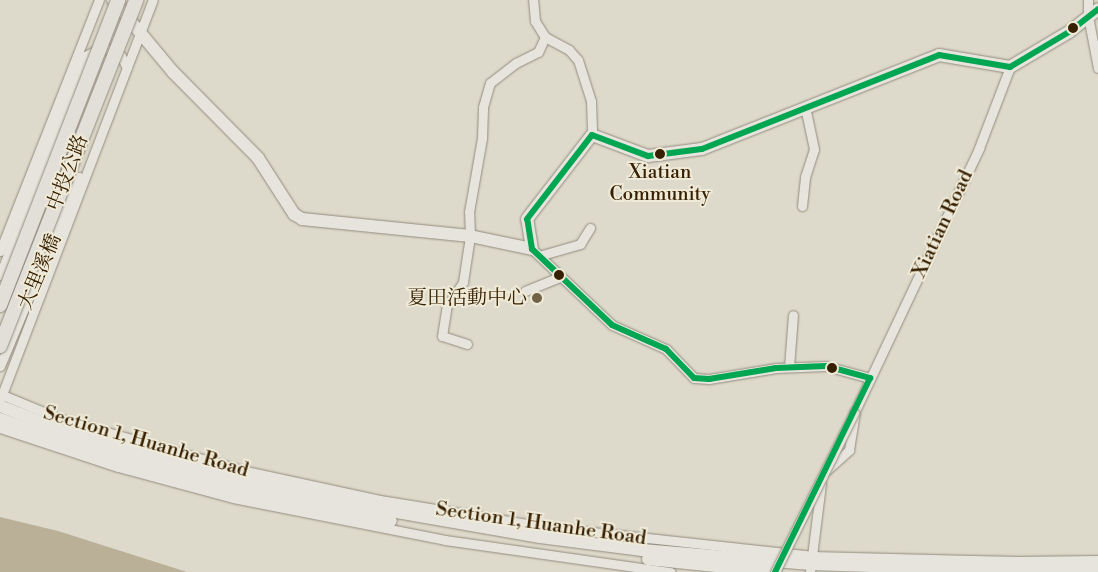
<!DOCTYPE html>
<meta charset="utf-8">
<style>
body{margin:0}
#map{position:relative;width:1098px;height:572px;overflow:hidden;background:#dedacb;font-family:"Libre Bodoni","Noto Serif TC",serif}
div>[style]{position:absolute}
.water>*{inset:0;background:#baaf97}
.roads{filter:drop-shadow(0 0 1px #928c7f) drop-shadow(0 0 1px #928c7f)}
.street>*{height:9px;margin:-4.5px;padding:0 4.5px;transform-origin:4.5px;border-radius:4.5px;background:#e6e4dc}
.secondary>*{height:12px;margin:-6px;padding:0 6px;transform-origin:6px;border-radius:6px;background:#e6e4dc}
.bridges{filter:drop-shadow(0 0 1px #928c7f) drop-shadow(0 0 1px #928c7f)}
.street-bridge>*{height:9px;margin:-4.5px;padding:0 4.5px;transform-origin:4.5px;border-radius:4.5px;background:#e6e4dc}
.primary-bridge>*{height:14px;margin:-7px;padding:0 7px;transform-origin:7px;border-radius:7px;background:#e1dfd7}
.bus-1>*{height:6px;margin:-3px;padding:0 3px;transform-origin:3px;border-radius:3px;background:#00a651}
.dots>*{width:14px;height:14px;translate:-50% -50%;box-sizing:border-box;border:2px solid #efead8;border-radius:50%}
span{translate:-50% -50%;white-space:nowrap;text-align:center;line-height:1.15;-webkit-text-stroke:4px #efead8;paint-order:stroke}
.bus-label{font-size:19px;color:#372000}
.street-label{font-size:20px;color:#372000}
.poi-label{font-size:20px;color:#372000}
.right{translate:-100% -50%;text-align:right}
</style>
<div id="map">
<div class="water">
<div style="clip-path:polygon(0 517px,58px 531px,187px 572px,0 572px)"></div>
</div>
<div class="roads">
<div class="street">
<div style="left:1088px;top:0;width:16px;rotate:90deg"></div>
<div style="left:1088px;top:16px;width:53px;rotate:79.1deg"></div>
<div style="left:545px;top:37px;width:27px;rotate:28deg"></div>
<div style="left:569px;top:50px;width:13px;rotate:48deg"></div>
<div style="left:578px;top:60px;width:43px;rotate:72.4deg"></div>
<div style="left:591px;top:101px;width:34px;rotate:88deg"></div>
<div style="left:802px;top:206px;width:29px;rotate:-84deg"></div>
<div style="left:805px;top:177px;width:29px;rotate:-72deg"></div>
<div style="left:814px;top:149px;width:40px;rotate:-102deg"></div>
<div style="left:532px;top:249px;width:110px;rotate:43.5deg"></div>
<div style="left:612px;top:325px;width:59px;rotate:24deg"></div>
<div style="left:666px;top:349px;width:40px;rotate:46deg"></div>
<div style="left:694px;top:378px;width:15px;rotate:4deg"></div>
<div style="left:709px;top:379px;width:68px;rotate:-9.3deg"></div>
<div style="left:776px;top:368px;width:50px;rotate:-2.3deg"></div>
<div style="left:826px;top:366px;width:46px;rotate:15.3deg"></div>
<div style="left:0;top:251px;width:270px;rotate:-68.5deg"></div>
<div style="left:542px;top:255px;width:40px;rotate:-16deg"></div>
<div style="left:580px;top:244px;width:19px;rotate:-58deg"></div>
<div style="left:0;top:275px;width:235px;rotate:-68.8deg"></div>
<div style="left:85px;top:56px;width:18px;rotate:-27deg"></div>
<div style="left:101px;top:48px;width:12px;rotate:9deg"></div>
<div style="left:113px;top:50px;width:10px;rotate:37deg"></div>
<div style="left:121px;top:56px;width:13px;rotate:63deg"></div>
<div style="left:525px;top:291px;width:38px;rotate:-22deg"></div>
<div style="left:467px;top:344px;width:26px;rotate:-162deg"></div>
<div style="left:442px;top:336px;width:30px;rotate:-81deg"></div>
<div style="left:447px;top:306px;width:29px;rotate:-56deg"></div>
<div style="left:463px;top:282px;width:47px;rotate:-81.3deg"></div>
<div style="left:470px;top:236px;width:24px;rotate:-92deg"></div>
<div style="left:469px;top:212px;width:75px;rotate:-80deg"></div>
<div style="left:482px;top:138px;width:31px;rotate:-88deg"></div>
<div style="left:483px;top:107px;width:25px;rotate:-74deg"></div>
<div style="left:490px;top:83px;width:33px;rotate:-38deg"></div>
<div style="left:516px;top:63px;width:25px;rotate:-27deg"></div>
<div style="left:538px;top:52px;width:17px;rotate:-65deg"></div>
<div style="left:545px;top:37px;width:19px;rotate:-122deg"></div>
<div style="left:535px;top:21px;width:21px;rotate:-95deg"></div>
<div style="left:0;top:366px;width:205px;rotate:-67.3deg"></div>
<div style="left:789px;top:367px;width:52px;rotate:-85.6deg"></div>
<div style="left:0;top:394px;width:66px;rotate:22.3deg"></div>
<div style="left:61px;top:419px;width:187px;rotate:15.8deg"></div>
<div style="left:241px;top:470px;width:142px;rotate:12.2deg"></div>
<div style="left:380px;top:500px;width:168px;rotate:9.2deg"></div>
<div style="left:546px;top:527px;width:267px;rotate:6.2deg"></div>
<div style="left:811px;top:556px;width:208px;rotate:1.4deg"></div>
<div style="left:1019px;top:561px;width:79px;rotate:-0.7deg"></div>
<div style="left:0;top:400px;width:428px;rotate:-69.1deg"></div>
<div style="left:854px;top:413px;width:293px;rotate:-64.7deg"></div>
<div style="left:979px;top:148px;width:87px;rotate:-69.1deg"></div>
<div style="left:0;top:428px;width:124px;rotate:18.3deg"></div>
<div style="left:118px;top:467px;width:119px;rotate:15.1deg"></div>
<div style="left:233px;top:498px;width:216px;rotate:11.2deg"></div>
<div style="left:445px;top:540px;width:228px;rotate:8.1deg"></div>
<div style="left:827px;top:470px;width:30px;rotate:-42deg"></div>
<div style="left:849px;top:450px;width:39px;rotate:-81deg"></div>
<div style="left:810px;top:572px;width:89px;rotate:-82.9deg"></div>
</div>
<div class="secondary">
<div style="left:113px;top:0;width:94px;rotate:50.2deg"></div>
<div style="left:173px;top:72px;width:121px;rotate:45.3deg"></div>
<div style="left:258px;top:158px;width:67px;rotate:57.3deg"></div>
<div style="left:294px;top:214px;width:9px;rotate:32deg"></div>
<div style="left:302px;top:219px;width:169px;rotate:5.8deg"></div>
<div style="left:470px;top:236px;width:63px;rotate:11.8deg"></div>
<div style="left:532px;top:249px;width:30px;rotate:-99deg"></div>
<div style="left:527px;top:219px;width:106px;rotate:-52.3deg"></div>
<div style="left:592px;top:135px;width:60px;rotate:20.6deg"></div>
<div style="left:648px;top:156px;width:54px;rotate:-7.4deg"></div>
<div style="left:702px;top:149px;width:255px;rotate:-21.6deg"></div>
<div style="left:939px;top:55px;width:72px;rotate:9.6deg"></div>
<div style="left:1010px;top:67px;width:69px;rotate:-30.7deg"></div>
<div style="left:1069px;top:32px;width:37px;rotate:-38deg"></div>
<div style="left:0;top:406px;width:69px;rotate:21.3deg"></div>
<div style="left:64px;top:431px;width:179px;rotate:15.6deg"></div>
<div style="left:236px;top:479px;width:118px;rotate:12.3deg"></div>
<div style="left:351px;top:504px;width:192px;rotate:9.9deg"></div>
<div style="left:540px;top:537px;width:103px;rotate:7.3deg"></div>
<div style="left:642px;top:550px;width:169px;rotate:4.8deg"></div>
<div style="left:810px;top:564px;width:214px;rotate:1.9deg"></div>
<div style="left:1024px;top:571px;width:74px;rotate:-0.8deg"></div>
<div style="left:0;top:419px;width:68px;rotate:19.8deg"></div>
<div style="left:64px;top:442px;width:120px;rotate:16deg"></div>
<div style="left:179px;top:475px;width:94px;rotate:13.6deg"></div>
<div style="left:270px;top:497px;width:123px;rotate:11.2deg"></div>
<div style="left:648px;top:559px;width:126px;rotate:5.9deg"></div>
</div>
</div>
<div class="bridges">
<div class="street-bridge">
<div style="left:775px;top:572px;width:178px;rotate:-63.6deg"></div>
</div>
<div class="primary-bridge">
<div style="left:0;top:305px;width:327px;rotate:-68.8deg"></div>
<div style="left:0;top:346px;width:372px;rotate:-68.5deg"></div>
</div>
</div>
<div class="bus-1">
<div style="left:532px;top:249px;width:30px;rotate:-99deg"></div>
<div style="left:527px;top:219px;width:106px;rotate:-52.3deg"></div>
<div style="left:592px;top:135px;width:60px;rotate:20.6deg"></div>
<div style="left:648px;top:156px;width:54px;rotate:-7.4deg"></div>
<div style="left:702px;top:149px;width:255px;rotate:-21.6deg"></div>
<div style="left:939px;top:55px;width:72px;rotate:9.6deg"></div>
<div style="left:1010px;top:67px;width:69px;rotate:-30.7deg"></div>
<div style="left:1069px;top:32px;width:37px;rotate:-38deg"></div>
<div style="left:532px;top:249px;width:110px;rotate:43.5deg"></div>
<div style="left:612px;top:325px;width:59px;rotate:24deg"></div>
<div style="left:666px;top:349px;width:40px;rotate:46deg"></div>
<div style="left:694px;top:378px;width:15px;rotate:4deg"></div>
<div style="left:709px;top:379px;width:68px;rotate:-9.3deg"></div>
<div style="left:776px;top:368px;width:50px;rotate:-2.3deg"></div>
<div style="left:826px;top:366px;width:46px;rotate:15.3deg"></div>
<div style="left:775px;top:572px;width:216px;rotate:-63.9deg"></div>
</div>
<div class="dots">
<div style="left:1073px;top:28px;background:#372000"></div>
<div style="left:660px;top:154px;background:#372000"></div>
<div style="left:559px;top:275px;background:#372000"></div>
<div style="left:537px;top:298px;background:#716147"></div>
<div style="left:832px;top:368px;background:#372000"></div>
</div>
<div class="bus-label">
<span style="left:660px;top:184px">Xiatian<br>Community</span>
</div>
<div class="street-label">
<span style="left:68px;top:173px;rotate:-69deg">中投公路</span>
<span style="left:943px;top:224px;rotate:-65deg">Xiatian Road</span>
<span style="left:40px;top:272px;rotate:-67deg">大里溪橋</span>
<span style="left:146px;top:442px;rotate:16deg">Section 1, Huanhe Road</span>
<span style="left:541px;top:524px;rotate:8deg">Section 1, Huanhe Road</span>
</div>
<div class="poi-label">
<span class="right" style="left:527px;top:298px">夏田活動中心</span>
</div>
</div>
